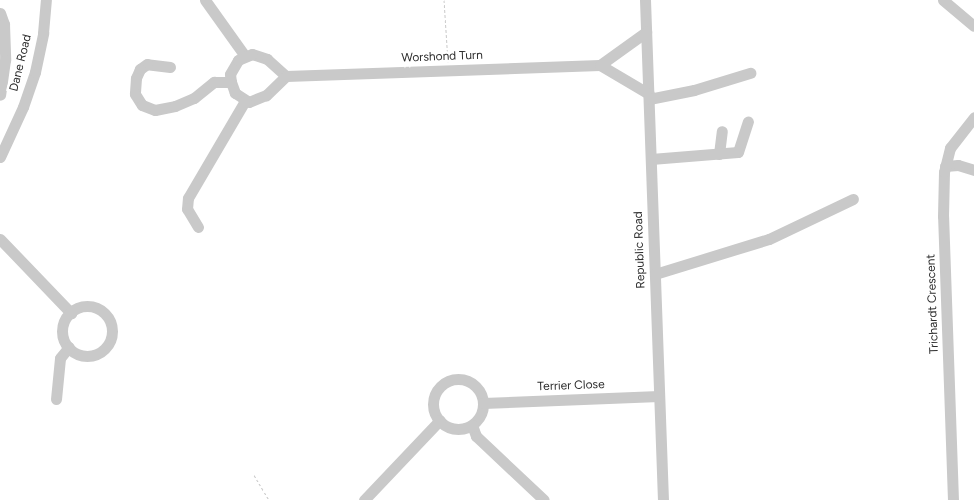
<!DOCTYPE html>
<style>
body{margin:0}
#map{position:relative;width:974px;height:500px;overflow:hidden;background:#fff;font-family:Figtree,sans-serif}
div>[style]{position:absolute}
.path>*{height:1px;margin-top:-0.5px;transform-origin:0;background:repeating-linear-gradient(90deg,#c9c9c9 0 2.5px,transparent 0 5px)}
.minor>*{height:11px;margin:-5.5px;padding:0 5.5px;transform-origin:5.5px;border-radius:5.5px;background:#c9c9c9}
.minor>.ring{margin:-5.5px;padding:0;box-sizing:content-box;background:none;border:11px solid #c9c9c9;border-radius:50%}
span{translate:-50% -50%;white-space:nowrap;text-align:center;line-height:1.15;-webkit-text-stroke:5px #fff;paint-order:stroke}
.street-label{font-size:12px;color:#2c2c2c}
</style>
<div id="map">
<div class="path">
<div style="left:444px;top:0;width:62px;rotate:86.3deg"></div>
<div style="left:254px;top:475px;width:29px;rotate:59deg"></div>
</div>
<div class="minor">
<div style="left:205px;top:0;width:69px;rotate:54.5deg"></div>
<div style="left:645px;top:0;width:500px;rotate:87.94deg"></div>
<div style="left:943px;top:0;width:40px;rotate:40deg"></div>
<div style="left:0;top:13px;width:12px;rotate:70deg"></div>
<div style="left:4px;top:24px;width:36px;rotate:88deg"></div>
<div style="left:5px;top:60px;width:35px;rotate:98deg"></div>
<div style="left:252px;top:54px;width:16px;rotate:18deg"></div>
<div style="left:267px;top:59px;width:25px;rotate:42deg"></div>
<div style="left:286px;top:76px;width:28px;rotate:136deg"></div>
<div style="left:266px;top:95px;width:18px;rotate:158deg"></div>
<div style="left:249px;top:102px;width:17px;rotate:-147deg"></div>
<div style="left:235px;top:93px;width:12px;rotate:-110deg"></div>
<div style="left:231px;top:82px;width:8px;rotate:-97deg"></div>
<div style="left:230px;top:74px;width:16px;rotate:-60deg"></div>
<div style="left:238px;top:60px;width:15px;rotate:-23deg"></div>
<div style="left:600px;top:65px;width:57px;rotate:30.6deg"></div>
<div style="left:170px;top:67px;width:23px;rotate:-173deg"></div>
<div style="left:147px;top:64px;width:9px;rotate:144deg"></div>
<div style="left:140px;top:69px;width:10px;rotate:114deg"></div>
<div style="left:136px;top:78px;width:16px;rotate:94deg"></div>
<div style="left:135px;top:94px;width:13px;rotate:58deg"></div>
<div style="left:142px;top:105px;width:14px;rotate:21deg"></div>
<div style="left:155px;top:110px;width:20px;rotate:-11deg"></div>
<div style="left:175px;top:106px;width:21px;rotate:-23deg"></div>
<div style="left:194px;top:98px;width:26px;rotate:-39deg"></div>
<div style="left:214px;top:82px;width:17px"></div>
<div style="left:286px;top:76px;width:314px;rotate:-2deg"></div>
<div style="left:600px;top:65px;width:57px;rotate:-35.7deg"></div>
<div style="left:649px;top:99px;width:46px;rotate:-11.3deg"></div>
<div style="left:694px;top:90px;width:59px;rotate:-16.9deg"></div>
<div style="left:719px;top:154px;width:23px;rotate:-83deg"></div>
<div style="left:0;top:157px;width:55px;rotate:-65.3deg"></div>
<div style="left:23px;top:107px;width:37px;rotate:-71deg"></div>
<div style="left:35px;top:72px;width:40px;rotate:-78deg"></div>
<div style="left:43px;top:33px;width:33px;rotate:-85deg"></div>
<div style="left:651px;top:159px;width:87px;rotate:-4.6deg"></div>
<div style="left:738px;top:152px;width:32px;rotate:-72deg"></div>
<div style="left:945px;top:166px;width:13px;rotate:-4deg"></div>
<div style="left:958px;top:165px;width:17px;rotate:17deg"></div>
<div style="left:198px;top:227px;width:21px;rotate:-121deg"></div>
<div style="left:187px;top:209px;width:11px;rotate:-85deg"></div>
<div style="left:188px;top:198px;width:113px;rotate:-59.6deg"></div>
<div style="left:0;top:239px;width:103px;rotate:46.2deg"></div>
<div style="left:655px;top:274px;width:119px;rotate:-17.1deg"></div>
<div style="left:769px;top:239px;width:93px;rotate:-25.5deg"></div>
<div class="ring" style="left:62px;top:306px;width:39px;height:39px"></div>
<div class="ring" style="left:433px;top:379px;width:39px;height:39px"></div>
<div style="left:56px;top:399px;width:41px;rotate:-84.4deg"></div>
<div style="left:60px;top:358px;width:14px;rotate:-51deg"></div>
<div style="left:483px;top:403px;width:176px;rotate:-2.3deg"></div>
<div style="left:472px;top:425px;width:12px;rotate:70deg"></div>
<div style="left:476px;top:436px;width:93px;rotate:43.3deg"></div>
<div style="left:364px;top:500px;width:110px;rotate:-46.5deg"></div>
<div style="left:953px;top:500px;width:284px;rotate:-92deg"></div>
<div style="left:943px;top:216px;width:44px;rotate:-88.7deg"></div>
<div style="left:944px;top:172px;width:25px;rotate:-76deg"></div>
<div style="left:950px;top:148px;width:39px;rotate:-52deg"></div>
</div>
<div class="street-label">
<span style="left:442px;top:57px;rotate:-2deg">Worshond Turn</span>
<span style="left:21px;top:63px;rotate:-76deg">Dane Road</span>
<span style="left:640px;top:250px;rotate:-92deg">Republic Road</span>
<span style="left:933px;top:304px;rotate:-92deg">Trichardt Crescent</span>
<span style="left:571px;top:386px;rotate:-2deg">Terrier Close</span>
</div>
</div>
